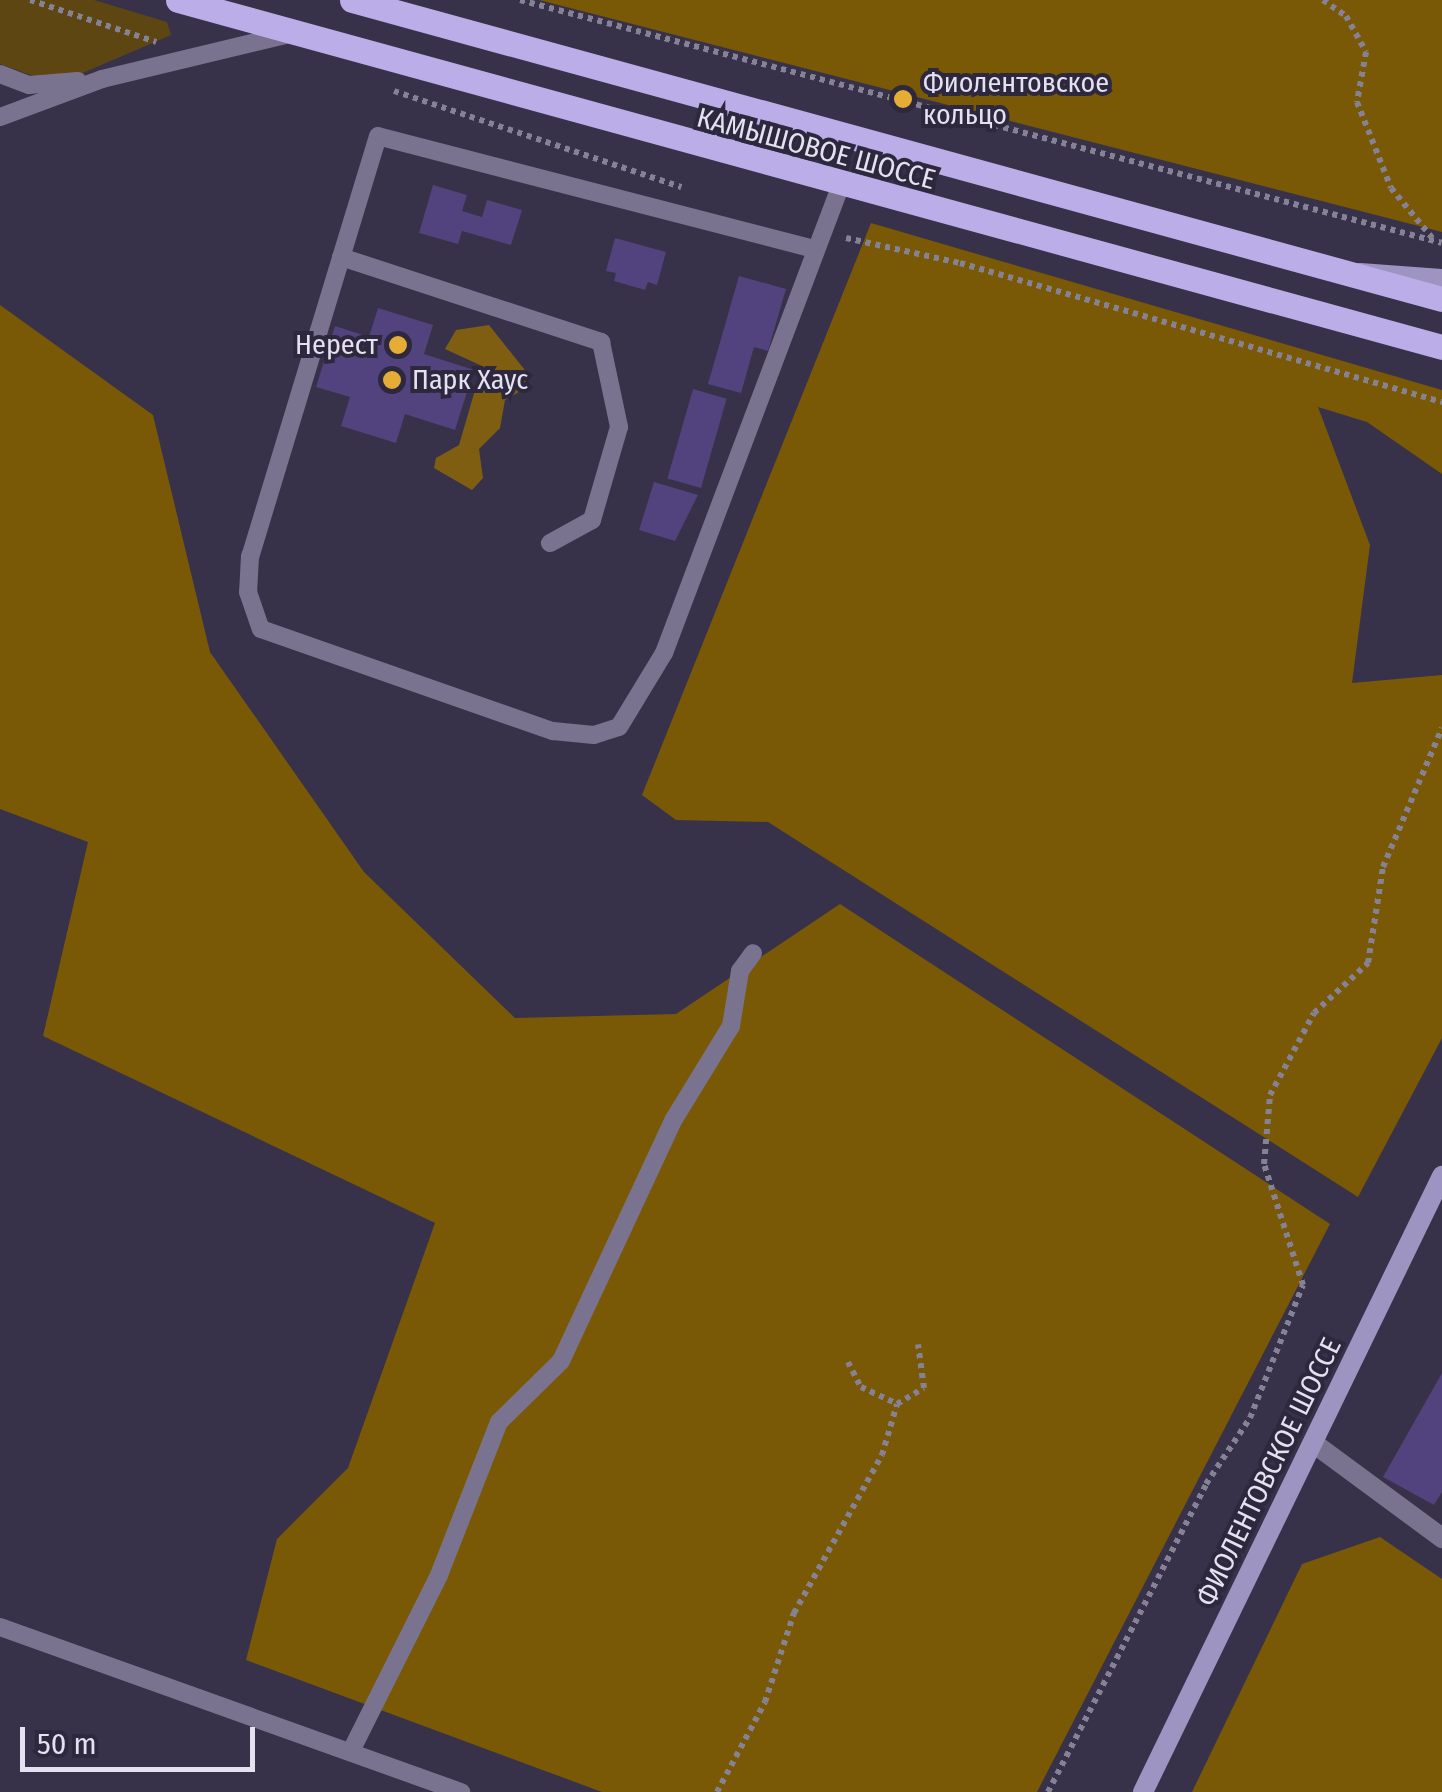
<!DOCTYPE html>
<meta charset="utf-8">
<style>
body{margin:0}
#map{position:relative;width:1442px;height:1792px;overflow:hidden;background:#373249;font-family:"Fira Sans Condensed",sans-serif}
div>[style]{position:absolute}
.green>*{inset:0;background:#5e4612}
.forest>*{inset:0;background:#795806}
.water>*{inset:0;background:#7f5e12}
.building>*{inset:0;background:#52427d;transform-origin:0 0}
.path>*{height:6px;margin-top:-3px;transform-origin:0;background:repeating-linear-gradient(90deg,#868295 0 5px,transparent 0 10px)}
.lane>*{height:18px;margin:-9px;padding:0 9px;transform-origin:9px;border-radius:9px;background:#79738f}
.street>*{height:20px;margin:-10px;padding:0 10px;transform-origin:10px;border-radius:10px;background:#79738f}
.secondary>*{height:20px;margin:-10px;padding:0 10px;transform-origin:10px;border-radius:10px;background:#9e94c1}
.primary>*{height:25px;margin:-12.5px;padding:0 12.5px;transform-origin:12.5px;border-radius:12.5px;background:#bbaee8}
.dots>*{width:28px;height:28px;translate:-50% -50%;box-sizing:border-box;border:5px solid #2d283e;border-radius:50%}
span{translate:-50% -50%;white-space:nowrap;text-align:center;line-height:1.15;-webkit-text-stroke:8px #2d283e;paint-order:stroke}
.poi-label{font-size:28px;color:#e4e2f0}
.left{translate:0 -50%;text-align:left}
.right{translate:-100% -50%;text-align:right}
.street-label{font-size:28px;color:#e4e2f0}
.scale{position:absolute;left:20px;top:1727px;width:235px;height:45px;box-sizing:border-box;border:5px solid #e4e2f0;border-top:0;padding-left:12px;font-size:30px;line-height:35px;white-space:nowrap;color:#e4e2f0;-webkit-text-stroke:8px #2d283e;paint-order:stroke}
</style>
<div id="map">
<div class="green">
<div style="clip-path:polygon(0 0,94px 0,167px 22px,171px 35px,78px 75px,39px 78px,0 64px)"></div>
</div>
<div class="forest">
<div style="clip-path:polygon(539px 0,1442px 0,1442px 232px)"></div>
<div style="clip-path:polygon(871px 223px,1442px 390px,1442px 474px,1367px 422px,1318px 407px,1370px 545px,1352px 683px,1442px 675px,1442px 1038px,1358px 1197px,768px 822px,676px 820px,642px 795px)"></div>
<div style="clip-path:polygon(0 305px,153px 415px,210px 652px,364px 872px,515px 1018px,676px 1014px,840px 904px,1330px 1224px,1037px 1792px,602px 1792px,246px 1660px,277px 1539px,348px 1468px,435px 1223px,43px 1036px,88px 842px,0 809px)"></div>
<div style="clip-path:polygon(1380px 1537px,1442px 1579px,1442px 1792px,1192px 1792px,1302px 1564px)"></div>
</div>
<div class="water">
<div style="clip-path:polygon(489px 325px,528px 374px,524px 389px,505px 400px,500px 428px,479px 449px,483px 478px,472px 490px,434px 468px,436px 458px,459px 445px,482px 366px,445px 349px,456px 330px)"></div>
</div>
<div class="building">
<div style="clip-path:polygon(433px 185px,467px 195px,462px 211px,482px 217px,487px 200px,522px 210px,511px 245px,462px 231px,458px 244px,419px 233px)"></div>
<div style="clip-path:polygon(615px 238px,666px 252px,657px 285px,648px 282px,645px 290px,614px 281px,616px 273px,606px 271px)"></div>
<div style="clip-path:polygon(739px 276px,786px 289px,768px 351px,754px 347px,741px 393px,708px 384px)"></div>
<div style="clip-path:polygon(378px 308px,433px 325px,424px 354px,474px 370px,455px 430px,405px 414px,396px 443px,341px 426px,350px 397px,316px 387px,335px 326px,369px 337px)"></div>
<div style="left:693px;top:389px;width:35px;height:93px;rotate:16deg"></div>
<div style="clip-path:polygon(654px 482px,698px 495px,675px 541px,639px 530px)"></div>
<div style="clip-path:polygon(1442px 1373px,1442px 1492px,1434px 1505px,1383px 1477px)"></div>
</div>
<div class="path">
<div style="left:30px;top:0;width:133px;rotate:18.4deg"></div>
<div style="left:520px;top:0;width:953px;rotate:14.76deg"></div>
<div style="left:1323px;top:0;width:28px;rotate:35deg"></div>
<div style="left:1346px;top:16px;width:41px;rotate:60.9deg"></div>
<div style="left:1366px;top:52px;width:51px;rotate:100.2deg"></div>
<div style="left:1357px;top:102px;width:92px;rotate:68.4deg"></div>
<div style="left:1391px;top:188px;width:66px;rotate:50.5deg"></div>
<div style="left:394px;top:91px;width:303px;rotate:18.5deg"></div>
<div style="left:846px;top:238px;width:117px;rotate:12.4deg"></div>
<div style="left:960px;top:263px;width:502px;rotate:16.09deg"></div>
<div style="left:848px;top:1362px;width:28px;rotate:63deg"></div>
<div style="left:861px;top:1387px;width:40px;rotate:25deg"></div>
<div style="left:717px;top:1792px;width:102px;rotate:-61.9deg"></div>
<div style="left:765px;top:1702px;width:94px;rotate:-72deg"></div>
<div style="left:794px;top:1613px;width:181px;rotate:-60.9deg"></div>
<div style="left:882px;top:1455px;width:53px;rotate:-73.6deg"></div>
<div style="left:897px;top:1404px;width:31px;rotate:-31deg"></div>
<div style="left:924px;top:1388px;width:44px;rotate:-97.8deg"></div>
<div style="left:1048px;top:1792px;width:346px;rotate:-62.8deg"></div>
<div style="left:1206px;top:1484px;width:79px;rotate:-56.3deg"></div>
<div style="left:1250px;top:1418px;width:143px;rotate:-68.3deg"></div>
<div style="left:1303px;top:1285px;width:127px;rotate:-107.9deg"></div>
<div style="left:1264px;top:1164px;width:69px;rotate:-85deg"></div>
<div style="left:1270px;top:1095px;width:93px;rotate:-61.8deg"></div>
<div style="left:1314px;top:1013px;width:74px;rotate:-42.8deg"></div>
<div style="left:1368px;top:963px;width:97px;rotate:-81.1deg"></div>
<div style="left:1383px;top:867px;width:151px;rotate:-67deg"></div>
</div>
<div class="lane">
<div style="left:0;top:74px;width:31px;rotate:21deg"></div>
<div style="left:29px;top:85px;width:49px;rotate:-4.7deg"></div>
<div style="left:0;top:117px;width:109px;rotate:-20.4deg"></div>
<div style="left:102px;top:79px;width:193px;rotate:-13.5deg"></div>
<div style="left:814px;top:249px;width:450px;rotate:-165.5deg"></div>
<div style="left:378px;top:136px;width:439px;rotate:106.9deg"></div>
<div style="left:250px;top:556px;width:36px;rotate:93deg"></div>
<div style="left:248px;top:592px;width:39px;rotate:71deg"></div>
<div style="left:261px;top:629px;width:309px;rotate:19.3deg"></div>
<div style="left:553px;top:731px;width:41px;rotate:5.6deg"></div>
<div style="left:594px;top:735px;width:26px;rotate:-18deg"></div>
<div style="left:619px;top:727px;width:87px;rotate:-58.7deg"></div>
<div style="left:664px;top:653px;width:498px;rotate:-69.3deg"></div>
<div style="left:341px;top:257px;width:274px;rotate:18.1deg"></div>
<div style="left:601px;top:342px;width:87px;rotate:78deg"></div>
<div style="left:619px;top:427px;width:97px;rotate:106.2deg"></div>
<div style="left:592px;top:520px;width:48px;rotate:151.3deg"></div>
<div style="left:0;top:1627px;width:490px;rotate:19.7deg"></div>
<div style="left:352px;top:1749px;width:195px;rotate:-63.4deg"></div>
<div style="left:439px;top:1575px;width:164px;rotate:-68.6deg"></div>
<div style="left:499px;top:1422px;width:87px;rotate:-44.5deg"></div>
<div style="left:561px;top:1361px;width:267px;rotate:-65deg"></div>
<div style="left:674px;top:1119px;width:109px;rotate:-58.5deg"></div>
<div style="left:731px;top:1026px;width:56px;rotate:-80.7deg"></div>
<div style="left:740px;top:971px;width:22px;rotate:-54deg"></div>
</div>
<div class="street">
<div style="left:1316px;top:1445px;width:157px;rotate:36.4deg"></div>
</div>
<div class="secondary">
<div style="left:1360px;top:273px;width:82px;rotate:4.2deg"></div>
<div style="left:1143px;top:1792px;width:685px;rotate:-64.11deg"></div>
</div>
<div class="primary">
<div style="left:178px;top:0;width:1311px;rotate:15.35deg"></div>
<div style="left:352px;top:0;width:1130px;rotate:15.34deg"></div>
</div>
<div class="dots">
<div style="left:903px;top:99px;background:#e5ad35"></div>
<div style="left:398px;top:345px;background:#e5ad35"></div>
<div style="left:392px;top:380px;background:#e5ad35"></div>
</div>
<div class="poi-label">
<span class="left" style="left:923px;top:99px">Фиолентовское<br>кольцо</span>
<span class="right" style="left:378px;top:345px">Нерест</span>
<span class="left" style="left:412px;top:380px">Парк Хаус</span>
</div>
<div class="street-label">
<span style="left:816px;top:149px;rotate:15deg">КАМЫШОВОЕ ШОССЕ</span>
<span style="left:1269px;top:1472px;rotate:-64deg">ФИОЛЕНТОВСКОЕ ШОССЕ</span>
</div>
<div class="scale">50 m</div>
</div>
